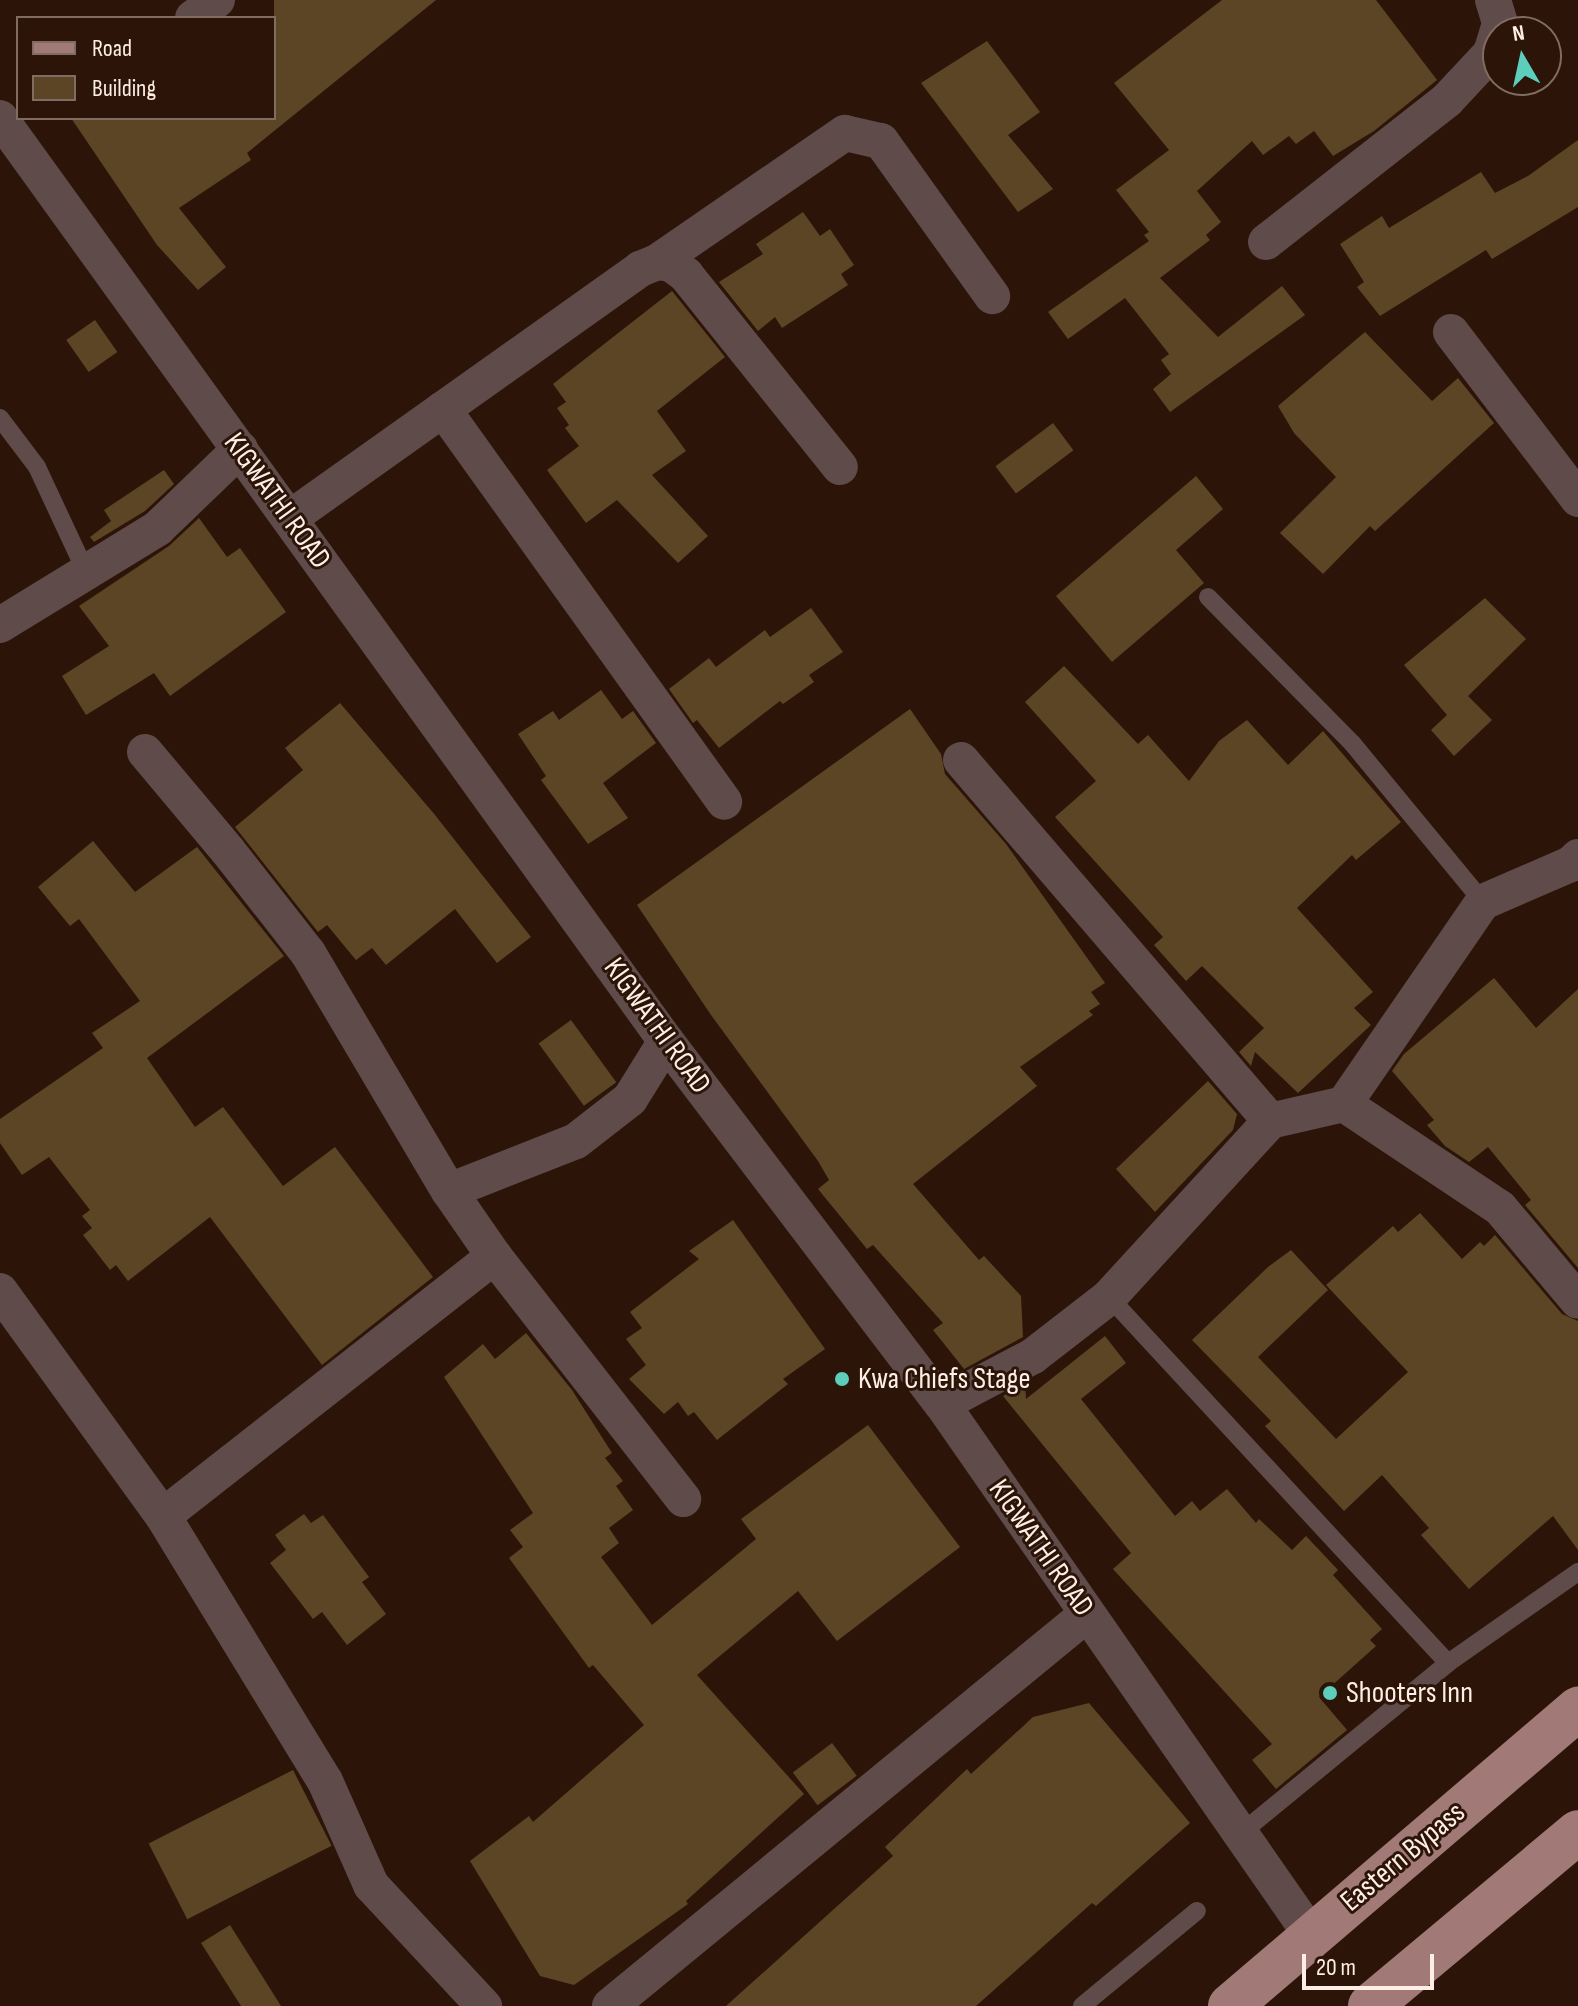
<!DOCTYPE html>
<style>
body{margin:0}
#map{position:relative;width:1578px;height:2006px;overflow:hidden;background:#2c1508;font-family:"Sofia Sans Condensed",sans-serif}
div>[style]{position:absolute}
.building>*{inset:0;background:#5c4524;transform-origin:0 0}
.service>*{height:18px;margin:-9px;padding:0 9px;transform-origin:9px;border-radius:9px;background:#5e4b4a}
.minor>*{height:36px;margin:-18px;padding:0 18px;transform-origin:18px;border-radius:18px;background:#5e4b4a}
.primary>*{height:44px;margin:-22px;padding:0 22px;transform-origin:22px;border-radius:22px;background:#a17a77}
.dots>*{width:22px;height:22px;translate:-50% -50%;box-sizing:border-box;border:4px solid #2c1508;border-radius:50%}
span{translate:-50% -50%;white-space:nowrap;text-align:center;line-height:1.15;-webkit-text-stroke:6px #2c1508;paint-order:stroke}
.street-label{font-size:30px;color:#ffeee6}
.poi-label{font-size:30px;color:#ffeee6}
.left{translate:0 -50%;text-align:left}
.legend{position:absolute;left:16px;top:16px;width:260px;height:104px;box-sizing:border-box;background:#2c1508;border:2px solid #806c61;margin:0;padding:10px 14px;list-style:none;font-size:24px;color:#ffeee6}
.legend li{display:flex;align-items:center;gap:16px;height:40px}
.legend b{width:40px;border:2px solid #806c61}
.north{position:absolute;left:1482px;top:16px;width:80px;height:80px;box-sizing:border-box;background:#2c1508;border:2px solid #806c61;border-radius:50%;rotate:351deg;font-size:22px;font-weight:700;line-height:32px;text-align:center;color:#ffeee6}
.north::after{content:'';display:block;margin:auto;width:28px;height:36px;background:#5ccebb;clip-path:polygon(50% 0,100% 100%,50% 72%,0 100%)}
.scale{position:absolute;left:1302px;top:1954px;width:132px;height:36px;box-sizing:border-box;border:4px solid #ffeee6;border-top:0;padding-left:10px;font-size:24px;line-height:28px;white-space:nowrap;color:#ffeee6;-webkit-text-stroke:6px #2c1508;paint-order:stroke}
</style>
<div id="map">
<div class="building">
<div style="clip-path:polygon(274px 0,436px 0,247px 153px,251px 160px,179px 208px,226px 267px,198px 290px,157px 245px,71px 118px,274px 118px)"></div>
<div style="clip-path:polygon(1222px 0,1376px 0,1437px 80px,1374px 131px,1333px 156px,1314px 131px,1296px 144px,1289px 136px,1263px 155px,1252px 141px,1197px 191px,1221px 222px,1206px 235px,1210px 240px,1160px 278px,1218px 337px,1282px 286px,1305px 315px,1170px 412px,1153px 389px,1171px 374px,1161px 360px,1169px 354px,1125px 298px,1068px 339px,1048px 312px,1149px 241px,1144px 235px,1149px 232px,1116px 190px,1169px 150px,1114px 83px)"></div>
<div style="clip-path:polygon(987px 41px,1040px 112px,1008px 135px,1053px 189px,1018px 212px,921px 83px)"></div>
<div style="clip-path:polygon(1578px 140px,1578px 207px,1492px 259px,1486px 250px,1380px 316px,1357px 287px,1364px 282px,1340px 244px,1382px 216px,1389px 228px,1481px 172px,1495px 193px,1528px 176px)"></div>
<div style="clip-path:polygon(803px 212px,820px 236px,830px 229px,854px 265px,841px 274px,848px 285px,782px 328px,775px 317px,758px 331px,719px 282px,763px 254px,756px 244px)"></div>
<div style="clip-path:polygon(672px 291px,725px 357px,657px 411px,686px 451px,652px 475px,708px 536px,678px 563px,617px 500px,586px 523px,547px 470px,579px 446px,565px 428px,569px 425px,557px 408px,566px 402px,553px 384px)"></div>
<div style="left:95px;top:320px;width:39px;height:35px;rotate:55deg"></div>
<div style="clip-path:polygon(1365px 332px,1432px 401px,1458px 378px,1494px 423px,1375px 531px,1370px 526px,1323px 574px,1280px 533px,1336px 477px,1294px 433px,1278px 406px)"></div>
<div style="left:1053px;top:423px;width:34px;height:72px;rotate:53deg"></div>
<div style="clip-path:polygon(164px 470px,174px 484px,145px 511px,94px 542px,90px 537px,111px 521px,104px 510px)"></div>
<div style="clip-path:polygon(1196px 476px,1223px 509px,1176px 550px,1204px 583px,1112px 662px,1056px 596px)"></div>
<div style="clip-path:polygon(199px 518px,227px 557px,240px 548px,286px 612px,170px 696px,154px 673px,86px 715px,62px 676px,109px 646px,79px 606px,169px 546px)"></div>
<div style="clip-path:polygon(1485px 598px,1526px 639px,1468px 696px,1492px 720px,1454px 756px,1431px 730px,1447px 715px,1404px 665px)"></div>
<div style="clip-path:polygon(811px 608px,843px 652px,809px 675px,814px 682px,783px 704px,780px 701px,719px 748px,697px 720px,693px 723px,669px 689px,709px 658px,716px 667px,765px 630px,770px 637px)"></div>
<div style="clip-path:polygon(1064px 666px,1138px 744px,1148px 735px,1189px 781px,1219px 741px,1247px 720px,1288px 765px,1323px 731px,1401px 822px,1356px 860px,1352px 855px,1297px 908px,1373px 992px,1354px 1008px,1371px 1025px,1298px 1093px,1255px 1052px,1251px 1066px,1239px 1052px,1264px 1028px,1202px 966px,1186px 981px,1154px 945px,1163px 937px,1055px 817px,1096px 781px,1025px 702px)"></div>
<div style="clip-path:polygon(601px 690px,622px 719px,633px 711px,656px 743px,603px 783px,628px 818px,588px 844px,541px 780px,546px 776px,518px 734px,553px 711px,559px 720px)"></div>
<div style="clip-path:polygon(340px 703px,435px 815px,531px 937px,497px 963px,455px 909px,386px 965px,372px 948px,356px 960px,327px 925px,318px 932px,235px 827px,303px 770px,285px 748px)"></div>
<div style="clip-path:polygon(910px 709px,941px 754px,945px 774px,1006px 844px,1105px 983px,1091px 992px,1100px 1004px,1089px 1011px,1093px 1015px,1020px 1067px,1037px 1086px,913px 1184px,979px 1260px,984px 1256px,1021px 1296px,1023px 1337px,964px 1369px,933px 1330px,943px 1323px,873px 1245px,867px 1249px,818px 1189px,829px 1180px,818px 1161px,711px 1015px,637px 905px)"></div>
<div style="clip-path:polygon(93px 841px,135px 892px,197px 847px,284px 956px,147px 1058px,195px 1127px,223px 1107px,283px 1186px,335px 1147px,433px 1277px,322px 1365px,210px 1217px,128px 1281px,116px 1265px,110px 1270px,83px 1235px,92px 1228px,82px 1216px,90px 1210px,49px 1157px,22px 1175px,0 1143px,0 1119px,103px 1048px,92px 1033px,140px 1001px,79px 919px,70px 926px,38px 887px)"></div>
<div style="clip-path:polygon(1494px 978px,1536px 1028px,1578px 989px,1578px 1268px,1525px 1205px,1531px 1200px,1488px 1147px,1469px 1162px,1445px 1146px,1427px 1125px,1434px 1120px,1392px 1071px,1404px 1054px)"></div>
<div style="left:571px;top:1020px;width:77px;height:40px;rotate:54deg"></div>
<div style="clip-path:polygon(1208px 1081px,1237px 1114px,1233px 1130px,1155px 1212px,1116px 1169px)"></div>
<div style="clip-path:polygon(1420px 1213px,1462px 1259px,1480px 1242px,1484px 1246px,1495px 1235px,1562px 1314px,1578px 1321px,1578px 1550px,1553px 1516px,1469px 1589px,1421px 1535px,1429px 1528px,1382px 1475px,1344px 1511px,1265px 1426px,1271px 1421px,1192px 1340px,1268px 1267px,1291px 1250px,1328px 1290px,1258px 1357px,1336px 1439px,1408px 1372px,1326px 1285px,1393px 1226px,1398px 1232px)"></div>
<div style="clip-path:polygon(733px 1220px,825px 1349px,783px 1379px,788px 1384px,717px 1440px,694px 1412px,688px 1416px,678px 1402px,664px 1414px,629px 1379px,646px 1365px,626px 1339px,642px 1328px,630px 1312px,699px 1259px,689px 1251px)"></div>
<div style="clip-path:polygon(526px 1333px,572px 1390px,612px 1453px,605px 1458px,623px 1481px,616px 1486px,633px 1510px,609px 1528px,619px 1543px,601px 1557px,652px 1625px,756px 1539px,741px 1519px,868px 1425px,960px 1547px,837px 1641px,798px 1591px,697px 1675px,804px 1794px,686px 1901px,688px 1904px,574px 1985px,540px 1976px,470px 1861px,529px 1816px,533px 1822px,644px 1725px,593px 1665px,589px 1668px,509px 1558px,523px 1547px,510px 1530px,533px 1513px,444px 1377px,483px 1344px,495px 1359px)"></div>
<div style="clip-path:polygon(1105px 1336px,1126px 1363px,1081px 1399px,1175px 1516px,1192px 1501px,1200px 1511px,1227px 1489px,1256px 1523px,1259px 1519px,1292px 1550px,1306px 1536px,1338px 1570px,1333px 1575px,1382px 1629px,1370px 1640px,1376px 1646px,1319px 1697px,1347px 1730px,1276px 1789px,1252px 1760px,1272px 1744px,1113px 1569px,1131px 1553px,1003px 1396px,1025px 1384px,1026px 1399px)"></div>
<div style="clip-path:polygon(304px 1514px,311px 1523px,323px 1515px,369px 1577px,362px 1582px,386px 1614px,347px 1645px,322px 1612px,313px 1619px,270px 1563px,286px 1550px,275px 1535px)"></div>
<div style="clip-path:polygon(1089px 1703px,1190px 1823px,1096px 1906px,1092px 1903px,976px 2006px,726px 2006px,893px 1856px,885px 1847px,967px 1769px,971px 1774px,1033px 1717px)"></div>
<div style="left:832px;top:1743px;width:41px;height:49px;rotate:53deg"></div>
<div style="left:293px;top:1770px;width:85px;height:162px;rotate:63deg"></div>
<div style="clip-path:polygon(230px 1925px,281px 2006px,241px 2006px,201px 1943px)"></div>
</div>
<div class="service">
<div style="left:0;top:418px;width:61px;rotate:52.9deg"></div>
<div style="left:37px;top:467px;width:116px;rotate:65deg"></div>
<div style="left:1208px;top:597px;width:205px;rotate:45.4deg"></div>
<div style="left:1352px;top:743px;width:206px;rotate:50.5deg"></div>
<div style="left:1109px;top:1297px;width:499px;rotate:47.2deg"></div>
<div style="left:1448px;top:1663px;width:159px;rotate:-35deg"></div>
<div style="left:1240px;top:1834px;width:269px;rotate:-39.4deg"></div>
<div style="left:1082px;top:2006px;width:149px;rotate:-39.6deg"></div>
</div>
<div class="minor">
<div style="left:193px;top:18px;width:30px;rotate:-37deg"></div>
<div style="left:0;top:118px;width:1138px;rotate:54.19deg"></div>
<div style="left:666px;top:1041px;width:456px;rotate:52.8deg"></div>
<div style="left:942px;top:1404px;width:647px;rotate:55.2deg"></div>
<div style="left:1266px;top:242px;width:230px;rotate:-38.1deg"></div>
<div style="left:1447px;top:100px;width:64px;rotate:-46.9deg"></div>
<div style="left:1491px;top:53px;width:31px;rotate:-73deg"></div>
<div style="left:1500px;top:23px;width:24px;rotate:-107deg"></div>
<div style="left:657px;top:262px;width:228px;rotate:-34.5deg"></div>
<div style="left:845px;top:133px;width:37px;rotate:13deg"></div>
<div style="left:881px;top:141px;width:191px;rotate:54.4deg"></div>
<div style="left:1451px;top:332px;width:210px;rotate:52.7deg"></div>
<div style="left:443px;top:409px;width:483px;rotate:54.4deg"></div>
<div style="left:290px;top:518px;width:430px;rotate:-35.4deg"></div>
<div style="left:640px;top:269px;width:18px;rotate:-22deg"></div>
<div style="left:657px;top:262px;width:14px;rotate:8deg"></div>
<div style="left:671px;top:264px;width:19px;rotate:36deg"></div>
<div style="left:686px;top:275px;width:246px;rotate:51.3deg"></div>
<div style="left:0;top:625px;width:185px;rotate:-31.5deg"></div>
<div style="left:158px;top:528px;width:114px;rotate:-43.9deg"></div>
<div style="left:145px;top:752px;width:129px;rotate:50deg"></div>
<div style="left:228px;top:851px;width:130px;rotate:51.9deg"></div>
<div style="left:308px;top:953px;width:277px;rotate:59.4deg"></div>
<div style="left:449px;top:1191px;width:79px;rotate:55.3deg"></div>
<div style="left:961px;top:760px;width:475px;rotate:49.4deg"></div>
<div style="left:1344px;top:1104px;width:187px;rotate:33.7deg"></div>
<div style="left:1500px;top:1208px;width:121px;rotate:50deg"></div>
<div style="left:449px;top:1191px;width:136px;rotate:-21.5deg"></div>
<div style="left:576px;top:1141px;width:68px;rotate:-37.9deg"></div>
<div style="left:630px;top:1099px;width:68px;rotate:-58.2deg"></div>
<div style="left:0;top:1291px;width:278px;rotate:54.1deg"></div>
<div style="left:163px;top:1516px;width:311px;rotate:58.6deg"></div>
<div style="left:325px;top:1781px;width:114px;rotate:66.1deg"></div>
<div style="left:371px;top:1885px;width:166px;rotate:47deg"></div>
<div style="left:942px;top:1404px;width:103px;rotate:-27.8deg"></div>
<div style="left:1033px;top:1356px;width:96px;rotate:-37.8deg"></div>
<div style="left:1109px;top:1297px;width:239px;rotate:-47.5deg"></div>
<div style="left:1270px;top:1121px;width:76px;rotate:-12.9deg"></div>
<div style="left:1344px;top:1104px;width:245px;rotate:-55.5deg"></div>
<div style="left:1483px;top:902px;width:96px;rotate:-23.4deg"></div>
<div style="left:1571px;top:864px;width:10px;rotate:-45deg"></div>
<div style="left:163px;top:1516px;width:421px;rotate:-38.1deg"></div>
<div style="left:494px;top:1256px;width:308px;rotate:52.1deg"></div>
<div style="left:610px;top:2006px;width:617px;rotate:-39.41deg"></div>
</div>
<div class="primary">
<div style="left:1230px;top:2006px;width:458px;rotate:-40.5deg"></div>
<div style="left:1370px;top:2006px;width:271px;rotate:-39.9deg"></div>
</div>
<div class="dots">
<div style="left:842px;top:1379px;background:#5ccebb"></div>
<div style="left:1330px;top:1693px;background:#5ccebb"></div>
</div>
<div class="street-label">
<span style="left:277px;top:501px;rotate:54deg">KIGWATHI ROAD</span>
<span style="left:657px;top:1026px;rotate:54deg">KIGWATHI ROAD</span>
<span style="left:1041px;top:1548px;rotate:55deg">KIGWATHI ROAD</span>
<span style="left:1403px;top:1857px;rotate:-40deg">Eastern Bypass</span>
</div>
<div class="poi-label">
<span class="left" style="left:858px;top:1379px">Kwa Chiefs Stage</span>
<span class="left" style="left:1346px;top:1693px">Shooters Inn</span>
</div>
<ul class="legend">
<li><b style="height:10px;background:#a17a77"></b>Road</li>
<li><b style="height:22px;background:#5c4524"></b>Building</li>
</ul>
<div class="north">N</div>
<div class="scale">20 m</div>
</div>
